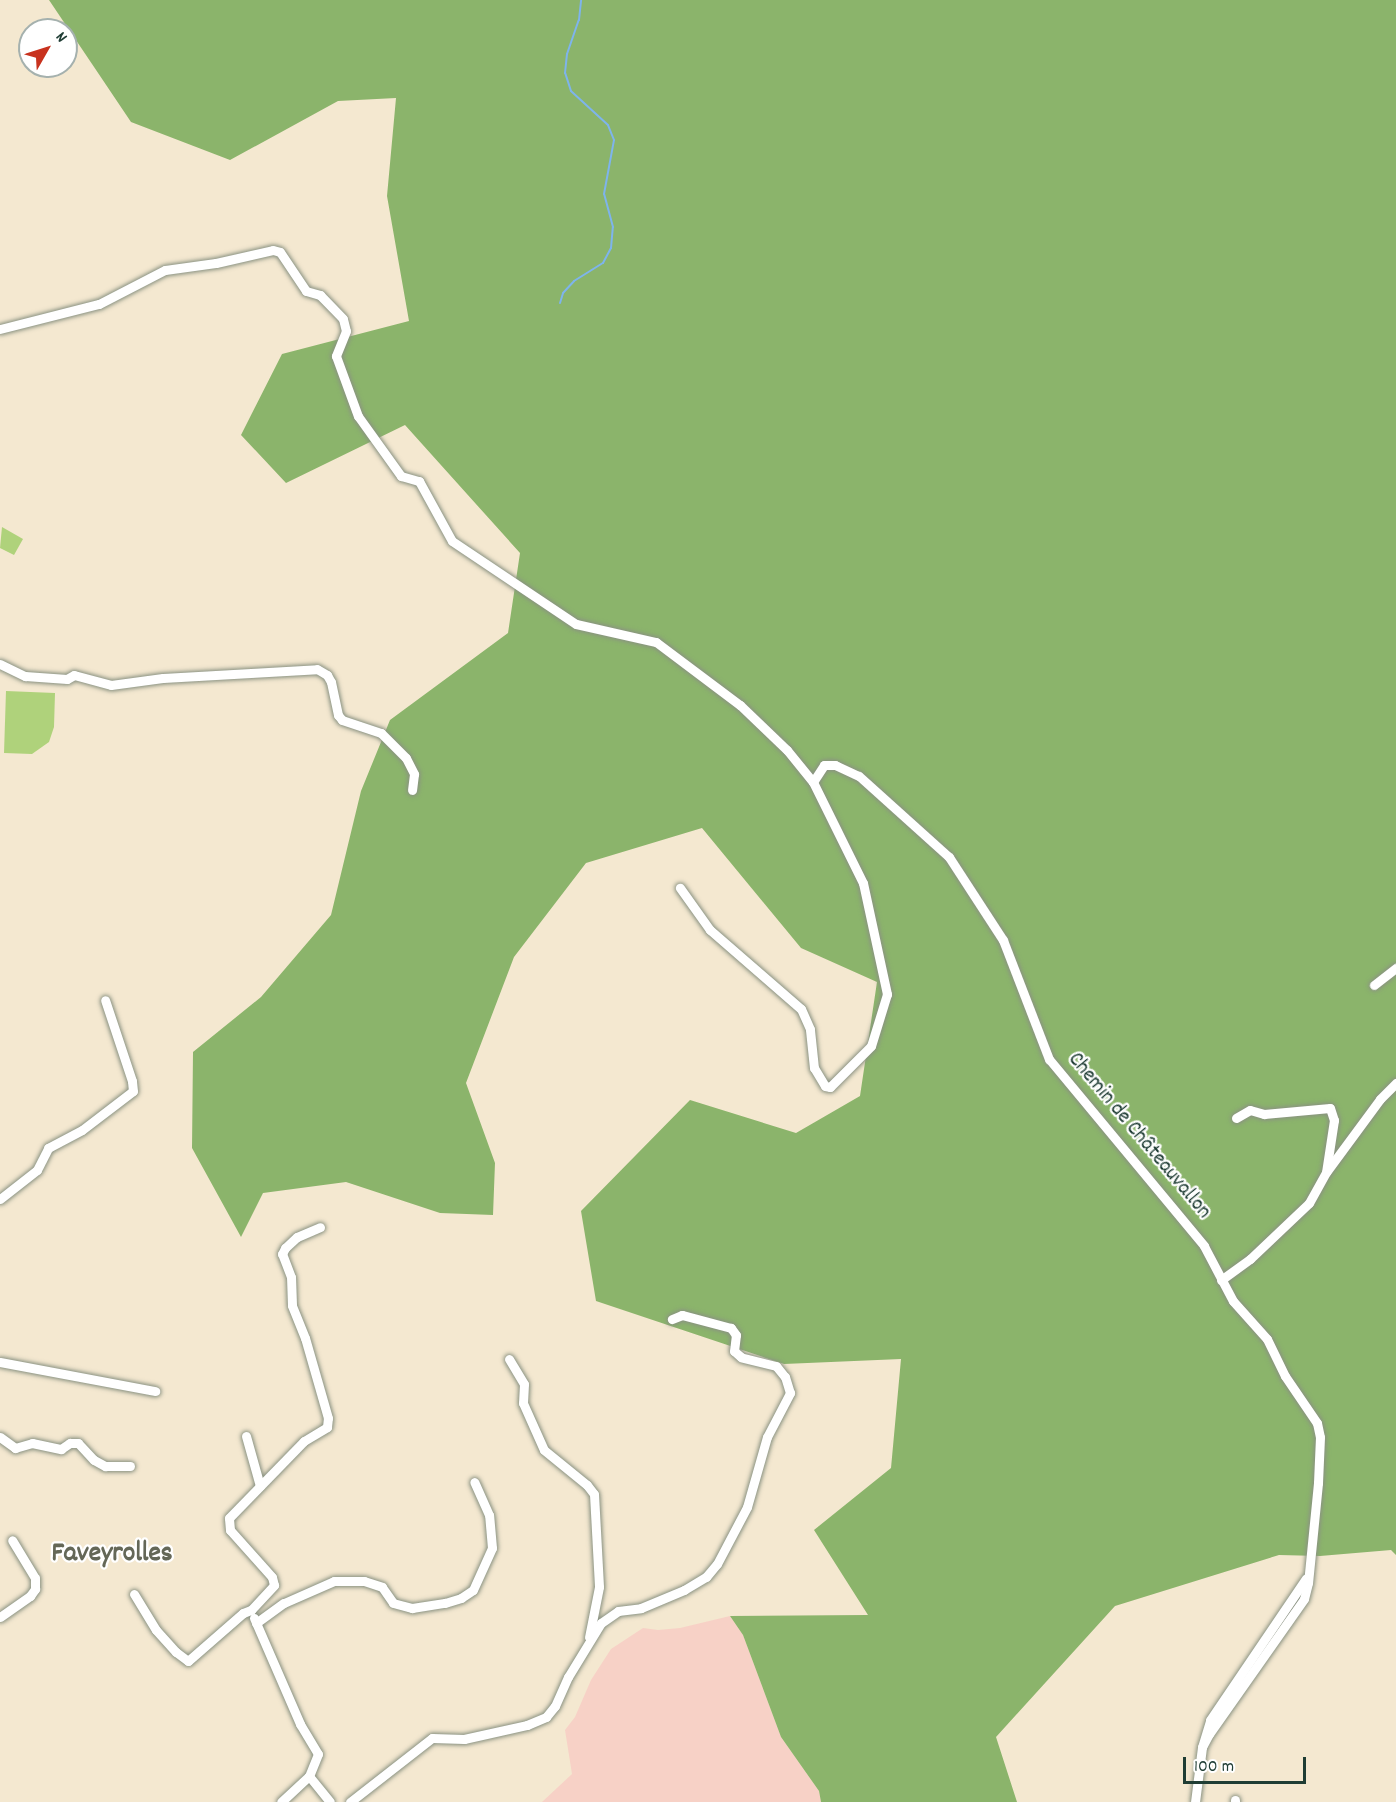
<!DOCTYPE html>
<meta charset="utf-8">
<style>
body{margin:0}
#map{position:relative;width:1396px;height:1802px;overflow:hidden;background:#f4e8d0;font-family:Dekko,sans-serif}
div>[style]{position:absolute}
.built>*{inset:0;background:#f7d1c6}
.green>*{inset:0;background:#afd27b}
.forest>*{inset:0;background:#8bb46b}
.stream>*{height:2px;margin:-1px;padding:0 1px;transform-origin:1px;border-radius:1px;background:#7eb4ec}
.roads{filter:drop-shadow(0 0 2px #8a9282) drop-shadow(0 0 2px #8a9282)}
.minor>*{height:9px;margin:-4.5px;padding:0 4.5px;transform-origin:4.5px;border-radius:4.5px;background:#fff}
span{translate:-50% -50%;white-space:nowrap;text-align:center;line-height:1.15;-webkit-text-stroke:4.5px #fff;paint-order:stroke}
.street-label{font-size:22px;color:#1f3d34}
.district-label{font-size:28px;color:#646757;font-weight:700}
.north{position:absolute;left:18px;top:18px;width:60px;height:60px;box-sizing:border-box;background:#fff;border:2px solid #a5b1ae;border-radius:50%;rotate:51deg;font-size:16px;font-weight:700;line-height:24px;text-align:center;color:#1f3d34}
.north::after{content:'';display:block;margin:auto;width:21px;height:27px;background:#c8321e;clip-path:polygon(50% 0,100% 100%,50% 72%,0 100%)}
.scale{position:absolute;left:1183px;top:1757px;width:123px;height:27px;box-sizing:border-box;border:3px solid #1f3d34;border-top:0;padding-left:8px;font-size:18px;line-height:21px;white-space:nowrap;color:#1f3d34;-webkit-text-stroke:4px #fff;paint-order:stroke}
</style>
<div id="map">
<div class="built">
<div style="clip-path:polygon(730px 1616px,743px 1635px,781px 1737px,819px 1791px,821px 1802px,542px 1802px,572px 1774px,565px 1730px,575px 1717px,591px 1680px,611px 1649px,643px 1628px,658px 1630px,680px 1628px)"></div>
</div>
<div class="green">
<div style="clip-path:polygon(2px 527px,23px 539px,14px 555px,0 548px)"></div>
<div style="clip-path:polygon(6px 691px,55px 693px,54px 727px,49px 742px,32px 754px,4px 753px)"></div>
</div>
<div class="forest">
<div style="clip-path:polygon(49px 0,1396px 0,1396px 1555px,1391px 1550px,1320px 1556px,1279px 1555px,1115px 1606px,996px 1737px,1017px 1802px,821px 1802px,819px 1791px,781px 1737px,743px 1635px,730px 1616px,868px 1615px,814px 1530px,891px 1468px,901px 1359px,784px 1364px,596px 1301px,581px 1211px,690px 1100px,796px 1133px,860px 1096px,877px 982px,801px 948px,702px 828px,586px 863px,514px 957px,466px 1083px,495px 1163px,493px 1215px,440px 1213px,346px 1182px,263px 1193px,241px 1237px,192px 1148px,193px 1052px,261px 997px,331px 915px,361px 791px,390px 720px,508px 633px,520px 553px,405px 425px,286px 483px,241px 435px,282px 354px,409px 321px,387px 196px,396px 98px,338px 101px,230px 160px,131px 122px)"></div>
</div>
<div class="stream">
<div style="left:560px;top:303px;width:10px;rotate:-73deg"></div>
<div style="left:563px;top:293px;width:16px;rotate:-47deg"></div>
<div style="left:574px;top:281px;width:34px;rotate:-32deg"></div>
<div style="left:603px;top:263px;width:17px;rotate:-62deg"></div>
<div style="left:611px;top:248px;width:21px;rotate:-85deg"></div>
<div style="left:613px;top:227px;width:34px;rotate:-105deg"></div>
<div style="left:604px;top:194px;width:55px;rotate:-79.5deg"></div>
<div style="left:614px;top:140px;width:16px;rotate:-112deg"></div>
<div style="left:608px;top:125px;width:50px;rotate:-137.4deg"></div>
<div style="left:571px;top:91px;width:19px;rotate:-108deg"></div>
<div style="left:565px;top:73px;width:19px;rotate:-84deg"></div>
<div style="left:567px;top:54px;width:36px;rotate:-71deg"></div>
<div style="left:579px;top:20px;width:20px;rotate:-84deg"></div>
</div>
<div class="roads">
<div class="minor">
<div style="left:0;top:329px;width:102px;rotate:-14.2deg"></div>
<div style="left:99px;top:304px;width:74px;rotate:-27.3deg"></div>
<div style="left:165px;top:270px;width:51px;rotate:-7.8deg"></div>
<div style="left:216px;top:263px;width:58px;rotate:-12.8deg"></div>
<div style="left:273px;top:250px;width:7px;rotate:16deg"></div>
<div style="left:280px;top:252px;width:47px;rotate:56.3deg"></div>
<div style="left:306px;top:291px;width:15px;rotate:16deg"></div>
<div style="left:320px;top:295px;width:33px;rotate:46deg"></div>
<div style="left:343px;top:319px;width:12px;rotate:76deg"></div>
<div style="left:346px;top:331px;width:27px;rotate:112deg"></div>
<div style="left:336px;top:356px;width:64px;rotate:69.9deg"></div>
<div style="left:358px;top:416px;width:74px;rotate:54.4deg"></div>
<div style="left:401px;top:476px;width:19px;rotate:16deg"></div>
<div style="left:419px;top:481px;width:68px;rotate:61.2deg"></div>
<div style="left:452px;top:541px;width:149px;rotate:33.8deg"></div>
<div style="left:576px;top:624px;width:82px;rotate:12.7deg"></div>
<div style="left:656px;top:642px;width:105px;rotate:36.9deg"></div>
<div style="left:740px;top:705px;width:65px;rotate:43.8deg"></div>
<div style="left:787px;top:750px;width:41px;rotate:50.9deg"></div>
<div style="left:813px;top:782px;width:113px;rotate:63.7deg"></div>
<div style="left:863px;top:883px;width:114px;rotate:77.8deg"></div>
<div style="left:887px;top:994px;width:54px;rotate:107.1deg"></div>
<div style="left:871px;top:1046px;width:58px;rotate:135deg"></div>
<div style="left:830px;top:1087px;width:5px;rotate:-169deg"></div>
<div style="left:825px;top:1086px;width:21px;rotate:-121deg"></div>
<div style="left:814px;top:1068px;width:39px;rotate:-96deg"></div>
<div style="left:810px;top:1029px;width:22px;rotate:-114deg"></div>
<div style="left:801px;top:1009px;width:121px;rotate:-139deg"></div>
<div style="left:710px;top:930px;width:52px;rotate:-125.5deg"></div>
<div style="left:0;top:664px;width:28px;rotate:26deg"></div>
<div style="left:25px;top:676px;width:42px;rotate:4.1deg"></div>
<div style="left:67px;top:679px;width:8px;rotate:-30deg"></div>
<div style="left:74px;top:675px;width:38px;rotate:15deg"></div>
<div style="left:111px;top:685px;width:52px;rotate:-7.7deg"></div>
<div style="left:163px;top:678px;width:154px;rotate:-3.3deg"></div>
<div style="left:317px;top:669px;width:12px;rotate:31deg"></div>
<div style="left:327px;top:675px;width:8px;rotate:60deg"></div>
<div style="left:331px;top:682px;width:34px;rotate:78deg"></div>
<div style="left:338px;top:715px;width:6px;rotate:51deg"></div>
<div style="left:342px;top:720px;width:41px;rotate:18.4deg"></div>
<div style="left:381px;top:733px;width:35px;rotate:45deg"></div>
<div style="left:406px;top:758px;width:18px;rotate:63deg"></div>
<div style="left:414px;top:774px;width:16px;rotate:97deg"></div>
<div style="left:813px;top:782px;width:20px;rotate:-57deg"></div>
<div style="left:824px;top:765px;width:11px"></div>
<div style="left:835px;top:765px;width:26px;rotate:25deg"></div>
<div style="left:859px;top:776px;width:121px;rotate:42deg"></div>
<div style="left:949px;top:857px;width:99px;rotate:57deg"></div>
<div style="left:1003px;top:940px;width:128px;rotate:68.9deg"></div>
<div style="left:1049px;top:1059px;width:243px;rotate:50.3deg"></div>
<div style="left:1204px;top:1246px;width:62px;rotate:62.2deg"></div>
<div style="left:1233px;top:1301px;width:51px;rotate:48.2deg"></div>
<div style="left:1267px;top:1339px;width:41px;rotate:64.1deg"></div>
<div style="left:1285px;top:1376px;width:57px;rotate:55.8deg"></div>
<div style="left:1317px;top:1423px;width:14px;rotate:78deg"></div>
<div style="left:1320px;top:1437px;width:46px;rotate:92.5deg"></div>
<div style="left:1318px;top:1483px;width:100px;rotate:95.7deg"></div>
<div style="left:1308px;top:1583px;width:16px;rotate:104deg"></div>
<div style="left:1304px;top:1599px;width:165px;rotate:125.1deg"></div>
<div style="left:1209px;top:1734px;width:15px;rotate:118deg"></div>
<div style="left:1374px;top:985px;width:28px;rotate:-38deg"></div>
<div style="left:1236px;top:1118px;width:16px;rotate:-30deg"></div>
<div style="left:1250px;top:1110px;width:15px;rotate:16deg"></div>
<div style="left:1264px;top:1114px;width:66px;rotate:-5.2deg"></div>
<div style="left:1330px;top:1108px;width:13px;rotate:72deg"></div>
<div style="left:1334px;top:1120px;width:53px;rotate:98.7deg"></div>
<div style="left:0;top:1199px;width:47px;rotate:-38.1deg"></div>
<div style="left:37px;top:1170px;width:25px;rotate:-63deg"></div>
<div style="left:48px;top:1148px;width:38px;rotate:-28deg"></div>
<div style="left:82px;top:1130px;width:64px;rotate:-37.4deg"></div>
<div style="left:133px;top:1091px;width:10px;rotate:-96deg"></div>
<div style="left:132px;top:1081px;width:85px;rotate:-108.4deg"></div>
<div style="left:1221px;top:1280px;width:36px;rotate:-36deg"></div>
<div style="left:1250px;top:1259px;width:81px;rotate:-43.5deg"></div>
<div style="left:1309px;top:1203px;width:37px;rotate:-61deg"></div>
<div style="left:1327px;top:1171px;width:89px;rotate:-53.6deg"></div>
<div style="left:1380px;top:1099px;width:23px;rotate:-45deg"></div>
<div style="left:509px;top:1359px;width:29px;rotate:59deg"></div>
<div style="left:524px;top:1384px;width:19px;rotate:93deg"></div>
<div style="left:523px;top:1403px;width:51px;rotate:65.9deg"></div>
<div style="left:544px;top:1450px;width:55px;rotate:39.1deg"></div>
<div style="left:587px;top:1485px;width:11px;rotate:52deg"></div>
<div style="left:594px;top:1494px;width:93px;rotate:86.9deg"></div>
<div style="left:599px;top:1587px;width:51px;rotate:101.3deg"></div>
<div style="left:0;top:1362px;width:158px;rotate:10.6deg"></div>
<div style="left:246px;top:1436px;width:52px;rotate:74.4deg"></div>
<div style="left:0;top:1437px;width:19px;rotate:36deg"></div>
<div style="left:15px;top:1448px;width:18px;rotate:-16deg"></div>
<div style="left:32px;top:1443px;width:30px;rotate:12deg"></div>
<div style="left:61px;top:1449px;width:11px;rotate:-34deg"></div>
<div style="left:70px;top:1443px;width:8px"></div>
<div style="left:78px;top:1443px;width:23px;rotate:47deg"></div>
<div style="left:94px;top:1460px;width:13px;rotate:29deg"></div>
<div style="left:105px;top:1466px;width:25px"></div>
<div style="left:134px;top:1594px;width:42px;rotate:58.6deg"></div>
<div style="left:156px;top:1630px;width:30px;rotate:48deg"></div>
<div style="left:176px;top:1652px;width:15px;rotate:37deg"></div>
<div style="left:188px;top:1661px;width:73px;rotate:-41.1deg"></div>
<div style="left:243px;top:1613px;width:9px;rotate:-21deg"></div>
<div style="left:251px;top:1610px;width:34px;rotate:-47deg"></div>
<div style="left:274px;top:1585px;width:8px;rotate:-104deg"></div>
<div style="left:272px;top:1577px;width:63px;rotate:-131.8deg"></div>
<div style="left:230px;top:1530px;width:12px;rotate:-95deg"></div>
<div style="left:229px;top:1518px;width:107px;rotate:-45.8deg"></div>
<div style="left:304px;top:1441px;width:27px;rotate:-31deg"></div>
<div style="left:327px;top:1427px;width:9px;rotate:-84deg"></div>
<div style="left:328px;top:1418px;width:83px;rotate:-106deg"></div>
<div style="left:305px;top:1338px;width:35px;rotate:-112deg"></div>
<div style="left:292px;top:1305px;width:28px;rotate:-92deg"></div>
<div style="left:291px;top:1277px;width:25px;rotate:-111deg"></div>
<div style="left:282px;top:1254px;width:7px;rotate:-63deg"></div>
<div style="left:285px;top:1248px;width:16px;rotate:-43deg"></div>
<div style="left:297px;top:1237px;width:25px;rotate:-23deg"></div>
<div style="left:0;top:1617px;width:37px;rotate:-35deg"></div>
<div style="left:30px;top:1596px;width:9px;rotate:-54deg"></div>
<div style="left:35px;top:1589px;width:11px;rotate:-90deg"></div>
<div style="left:35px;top:1578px;width:44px;rotate:-121.2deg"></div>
<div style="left:254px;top:1618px;width:116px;rotate:66.5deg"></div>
<div style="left:300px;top:1724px;width:35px;rotate:59deg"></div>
<div style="left:318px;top:1754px;width:24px;rotate:112deg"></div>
<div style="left:309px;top:1776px;width:38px;rotate:137deg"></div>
<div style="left:256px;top:1623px;width:34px;rotate:-36deg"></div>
<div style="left:284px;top:1603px;width:55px;rotate:-23.7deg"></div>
<div style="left:334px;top:1581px;width:30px"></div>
<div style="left:364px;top:1581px;width:19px;rotate:18deg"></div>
<div style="left:382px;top:1587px;width:19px;rotate:55deg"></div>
<div style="left:393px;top:1603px;width:20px;rotate:15deg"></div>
<div style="left:412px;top:1608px;width:33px;rotate:-9deg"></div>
<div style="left:445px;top:1603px;width:17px;rotate:-17deg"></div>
<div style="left:461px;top:1598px;width:14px;rotate:-34deg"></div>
<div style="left:473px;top:1590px;width:46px;rotate:-65.7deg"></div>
<div style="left:492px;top:1548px;width:33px;rotate:-95deg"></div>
<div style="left:489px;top:1515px;width:36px;rotate:-114deg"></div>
<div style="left:309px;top:1776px;width:33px;rotate:51deg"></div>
<div style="left:1235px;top:1800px;width:2px;rotate:90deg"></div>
<div style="left:350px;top:1802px;width:104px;rotate:-38deg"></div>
<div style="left:432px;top:1738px;width:32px;rotate:2deg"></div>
<div style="left:464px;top:1739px;width:65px;rotate:-12.5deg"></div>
<div style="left:527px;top:1725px;width:21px;rotate:-23deg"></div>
<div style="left:546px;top:1717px;width:14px;rotate:-51deg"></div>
<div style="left:555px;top:1706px;width:32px;rotate:-66deg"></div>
<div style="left:568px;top:1677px;width:63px;rotate:-58.6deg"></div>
<div style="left:601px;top:1623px;width:21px;rotate:-35deg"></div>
<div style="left:618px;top:1611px;width:23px;rotate:-7deg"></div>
<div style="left:641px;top:1608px;width:47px;rotate:-22.7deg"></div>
<div style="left:684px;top:1590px;width:26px;rotate:-31deg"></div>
<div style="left:706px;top:1577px;width:17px;rotate:-50deg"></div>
<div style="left:717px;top:1564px;width:64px;rotate:-62.2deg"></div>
<div style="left:747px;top:1507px;width:73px;rotate:-74.1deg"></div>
<div style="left:767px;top:1437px;width:50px;rotate:-62.4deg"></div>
<div style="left:790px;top:1393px;width:17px;rotate:-107deg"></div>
<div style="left:785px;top:1377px;width:14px;rotate:-129deg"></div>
<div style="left:776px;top:1366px;width:36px;rotate:-166deg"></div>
<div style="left:741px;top:1357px;width:9px;rotate:-139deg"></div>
<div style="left:734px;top:1351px;width:16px;rotate:-83deg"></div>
<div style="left:736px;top:1335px;width:9px;rotate:-126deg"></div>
<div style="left:731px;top:1328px;width:51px;rotate:-165.1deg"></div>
<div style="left:682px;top:1315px;width:11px;rotate:158deg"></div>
<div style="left:1195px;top:1802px;width:55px;rotate:-82.7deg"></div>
<div style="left:1202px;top:1747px;width:28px;rotate:-73deg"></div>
<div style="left:1210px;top:1720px;width:171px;rotate:-55.9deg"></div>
</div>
</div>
<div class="street-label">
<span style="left:1139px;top:1136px;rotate:50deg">Chemin de Châteauvallon</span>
</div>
<div class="district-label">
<span style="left:112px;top:1555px">Faveyrolles</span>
</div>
<div class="north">N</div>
<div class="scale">100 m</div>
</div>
